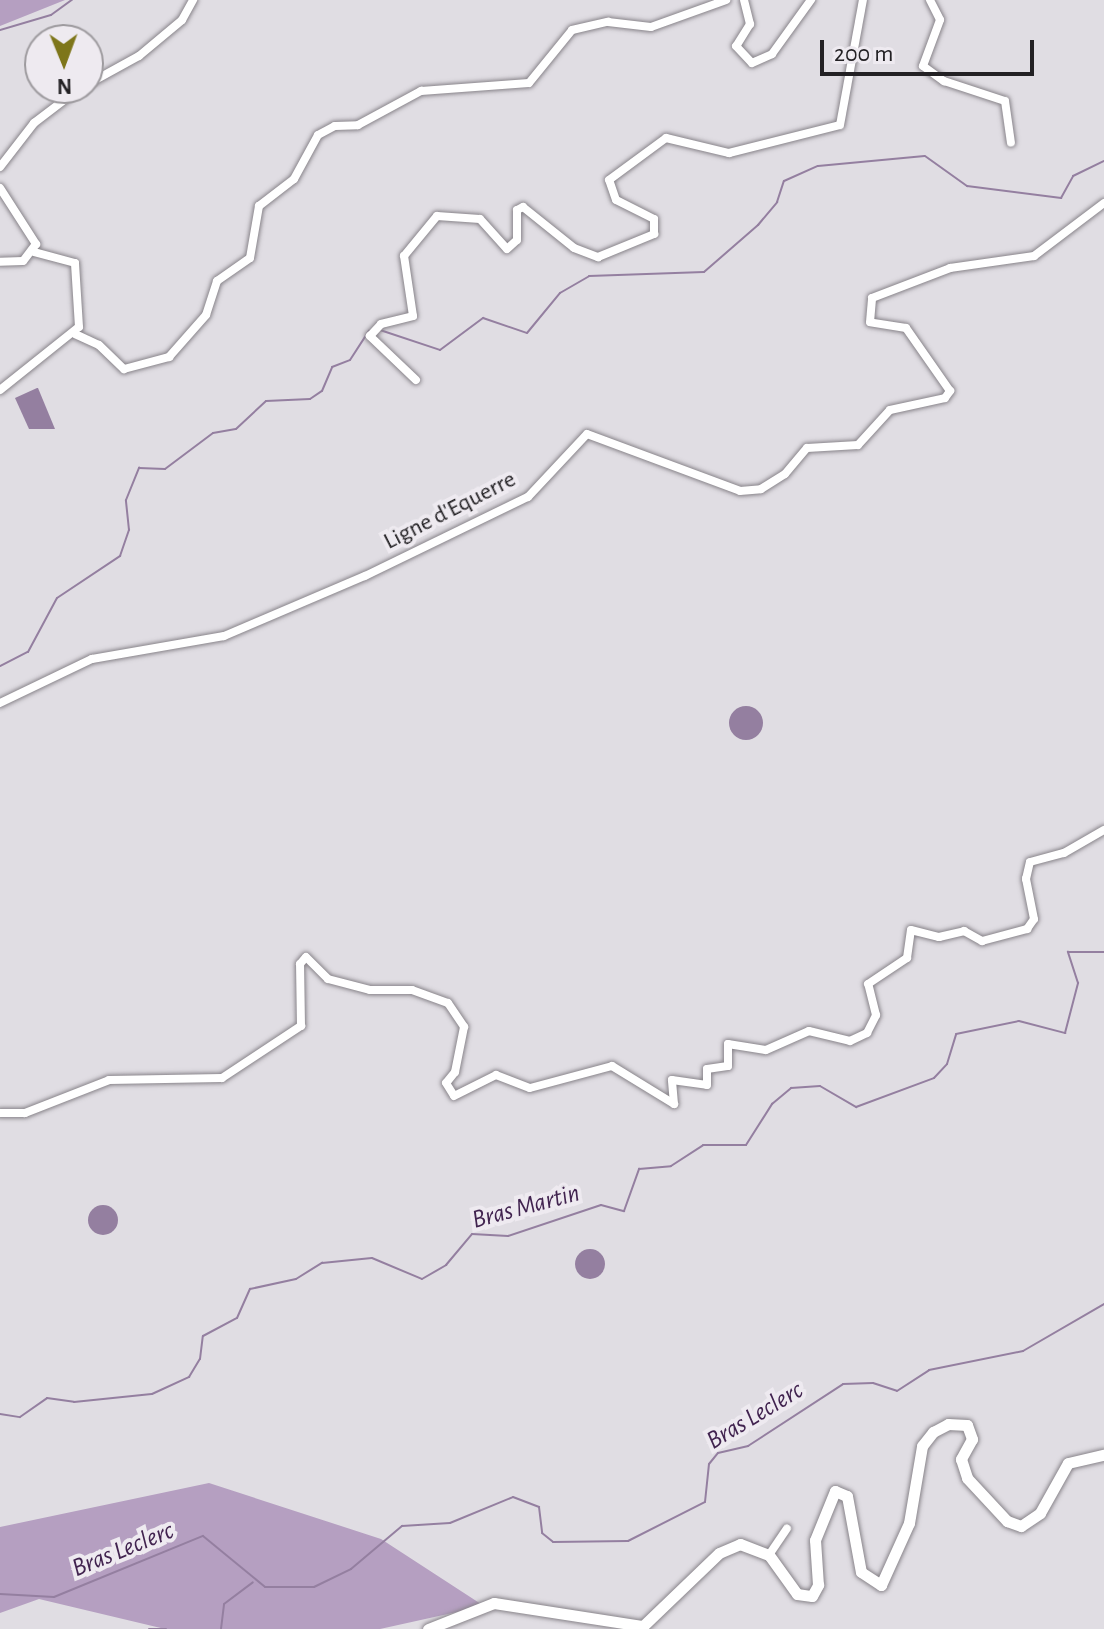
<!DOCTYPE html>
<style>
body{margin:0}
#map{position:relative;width:1104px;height:1629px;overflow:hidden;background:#e0dde3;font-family:"Alegreya Sans",sans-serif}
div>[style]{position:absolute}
.forest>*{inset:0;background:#b59fc1}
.water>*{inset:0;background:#947fa0}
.round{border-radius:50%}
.stream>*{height:2px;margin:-1px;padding:0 1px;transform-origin:1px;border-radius:1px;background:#947fa0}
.roads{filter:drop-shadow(0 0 2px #88848a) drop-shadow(0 0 2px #88848a)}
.minor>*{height:8px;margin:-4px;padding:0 4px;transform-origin:4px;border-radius:4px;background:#fff}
.secondary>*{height:11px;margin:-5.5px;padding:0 5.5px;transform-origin:5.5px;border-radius:5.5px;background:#fff}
span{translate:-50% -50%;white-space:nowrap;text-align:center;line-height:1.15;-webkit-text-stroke:8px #eeeaf0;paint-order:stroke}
.street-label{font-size:24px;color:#232124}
.water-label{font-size:26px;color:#41234f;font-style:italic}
.north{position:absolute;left:24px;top:24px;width:80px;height:80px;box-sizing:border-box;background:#eeeaf0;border:2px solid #9d9a9e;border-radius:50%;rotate:179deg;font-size:22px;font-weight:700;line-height:32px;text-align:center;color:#232124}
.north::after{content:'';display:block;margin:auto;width:28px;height:36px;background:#7e761a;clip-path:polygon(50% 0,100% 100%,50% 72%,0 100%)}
.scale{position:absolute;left:820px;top:40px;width:214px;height:36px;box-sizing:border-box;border:4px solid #232124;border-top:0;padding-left:10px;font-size:24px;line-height:28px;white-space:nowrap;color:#232124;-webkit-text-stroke:6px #eeeaf0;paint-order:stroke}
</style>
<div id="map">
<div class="forest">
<div style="clip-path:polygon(0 0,65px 0,0 26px)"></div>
<div style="clip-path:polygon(209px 1483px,381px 1539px,484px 1606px,380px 1629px,165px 1629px,39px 1599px,0 1613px,0 1527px)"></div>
</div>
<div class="water">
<div style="clip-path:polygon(37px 388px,38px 388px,55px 429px,29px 429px,15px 398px)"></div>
<div class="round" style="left:729px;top:706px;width:34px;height:34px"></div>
<div class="round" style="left:88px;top:1205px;width:30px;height:30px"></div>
<div class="round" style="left:575px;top:1249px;width:30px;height:30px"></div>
</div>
<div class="stream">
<div style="left:0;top:30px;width:53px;rotate:-16.4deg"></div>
<div style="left:51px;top:15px;width:26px;rotate:-36deg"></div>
<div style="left:380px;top:330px;width:63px;rotate:18.4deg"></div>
<div style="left:440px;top:350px;width:54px;rotate:-36.7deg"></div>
<div style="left:483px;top:318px;width:46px;rotate:18.8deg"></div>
<div style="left:527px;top:333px;width:52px;rotate:-50.5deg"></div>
<div style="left:560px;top:293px;width:34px;rotate:-30deg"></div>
<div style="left:589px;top:276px;width:115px;rotate:-2deg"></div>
<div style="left:704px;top:272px;width:72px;rotate:-41deg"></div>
<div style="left:758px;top:225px;width:30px;rotate:-50deg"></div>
<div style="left:777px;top:202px;width:22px;rotate:-72deg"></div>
<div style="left:784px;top:181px;width:37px;rotate:-24deg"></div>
<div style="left:818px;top:166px;width:107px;rotate:-5.3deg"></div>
<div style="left:925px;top:156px;width:52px;rotate:35.5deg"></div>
<div style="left:967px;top:186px;width:95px;rotate:7.3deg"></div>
<div style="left:1061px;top:198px;width:25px;rotate:-61deg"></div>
<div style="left:1073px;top:176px;width:34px;rotate:-26deg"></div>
<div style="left:0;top:666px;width:31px;rotate:-27deg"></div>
<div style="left:28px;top:652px;width:61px;rotate:-61.8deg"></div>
<div style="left:57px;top:598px;width:76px;rotate:-33.7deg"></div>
<div style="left:120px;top:556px;width:28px;rotate:-71deg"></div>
<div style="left:129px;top:530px;width:30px;rotate:-96deg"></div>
<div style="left:126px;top:500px;width:35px;rotate:-68deg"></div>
<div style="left:139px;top:468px;width:26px;rotate:2deg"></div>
<div style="left:165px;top:469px;width:60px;rotate:-36.9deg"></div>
<div style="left:213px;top:433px;width:23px;rotate:-10deg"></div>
<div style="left:236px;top:429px;width:41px;rotate:-43deg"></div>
<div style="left:266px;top:401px;width:44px;rotate:-2.6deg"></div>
<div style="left:310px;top:399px;width:14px;rotate:-34deg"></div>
<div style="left:322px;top:391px;width:26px;rotate:-67deg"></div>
<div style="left:332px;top:367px;width:19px;rotate:-21deg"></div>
<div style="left:350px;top:360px;width:35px;rotate:-57deg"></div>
<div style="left:0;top:1414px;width:20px;rotate:9deg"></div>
<div style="left:20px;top:1417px;width:33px;rotate:-35deg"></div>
<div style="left:47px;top:1398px;width:27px;rotate:8deg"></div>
<div style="left:74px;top:1402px;width:78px;rotate:-5.9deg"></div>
<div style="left:152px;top:1394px;width:41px;rotate:-24.7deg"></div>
<div style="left:189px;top:1377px;width:21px;rotate:-59deg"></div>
<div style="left:200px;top:1359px;width:23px;rotate:-83deg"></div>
<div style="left:203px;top:1336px;width:38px;rotate:-28deg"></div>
<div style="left:237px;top:1318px;width:32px;rotate:-66deg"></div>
<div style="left:250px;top:1289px;width:47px;rotate:-12.3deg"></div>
<div style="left:296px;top:1279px;width:31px;rotate:-32deg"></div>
<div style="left:322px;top:1263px;width:50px;rotate:-5.7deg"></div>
<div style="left:372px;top:1258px;width:54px;rotate:22.8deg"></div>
<div style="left:422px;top:1279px;width:28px;rotate:-30deg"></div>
<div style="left:446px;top:1265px;width:40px;rotate:-50deg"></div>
<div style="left:472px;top:1234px;width:36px;rotate:3deg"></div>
<div style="left:508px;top:1236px;width:98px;rotate:-18.4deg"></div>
<div style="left:601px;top:1205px;width:24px;rotate:15deg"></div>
<div style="left:624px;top:1211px;width:45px;rotate:-70.3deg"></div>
<div style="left:639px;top:1169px;width:32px;rotate:-5deg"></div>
<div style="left:671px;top:1166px;width:38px;rotate:-33deg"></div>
<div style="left:703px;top:1145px;width:43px"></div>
<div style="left:746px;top:1145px;width:49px;rotate:-57.6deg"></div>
<div style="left:772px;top:1104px;width:25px;rotate:-40deg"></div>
<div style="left:791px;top:1088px;width:29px;rotate:-4deg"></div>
<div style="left:820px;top:1086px;width:42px;rotate:30.3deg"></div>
<div style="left:856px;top:1107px;width:83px;rotate:-20.4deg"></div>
<div style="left:934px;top:1078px;width:19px;rotate:-47deg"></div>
<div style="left:947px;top:1064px;width:31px;rotate:-73deg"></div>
<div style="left:956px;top:1034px;width:64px;rotate:-11.7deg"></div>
<div style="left:1019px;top:1021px;width:48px;rotate:14.6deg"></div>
<div style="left:1065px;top:1033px;width:52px;rotate:-75.4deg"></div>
<div style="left:1078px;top:983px;width:33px;rotate:-108deg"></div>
<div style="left:1068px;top:952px;width:36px"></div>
<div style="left:0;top:1594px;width:54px;rotate:3.2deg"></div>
<div style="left:54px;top:1597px;width:161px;rotate:-22.3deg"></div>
<div style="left:203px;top:1536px;width:80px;rotate:39.4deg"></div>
<div style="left:265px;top:1587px;width:49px"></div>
<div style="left:314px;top:1587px;width:41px;rotate:-25.9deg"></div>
<div style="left:351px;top:1569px;width:67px;rotate:-40.1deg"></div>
<div style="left:402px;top:1526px;width:48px;rotate:-3.6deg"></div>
<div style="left:450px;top:1523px;width:68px;rotate:-22.4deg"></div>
<div style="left:513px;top:1497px;width:28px;rotate:21deg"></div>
<div style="left:539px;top:1507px;width:26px;rotate:83deg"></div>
<div style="left:542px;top:1533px;width:14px;rotate:39deg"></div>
<div style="left:553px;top:1542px;width:75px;rotate:-0.8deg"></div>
<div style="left:628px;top:1541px;width:86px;rotate:-26.9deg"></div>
<div style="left:705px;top:1502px;width:38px;rotate:-84deg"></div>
<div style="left:709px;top:1464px;width:14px;rotate:-51deg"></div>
<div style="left:718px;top:1453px;width:31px;rotate:-13deg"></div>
<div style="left:748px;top:1446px;width:113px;rotate:-33.1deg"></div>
<div style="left:843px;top:1384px;width:30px;rotate:-2deg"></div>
<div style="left:873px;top:1383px;width:25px;rotate:18deg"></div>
<div style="left:897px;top:1391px;width:38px;rotate:-33deg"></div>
<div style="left:929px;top:1370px;width:96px;rotate:-11.4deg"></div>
<div style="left:1023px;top:1351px;width:94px;rotate:-30.1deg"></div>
<div style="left:149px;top:1629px;width:17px"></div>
<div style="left:221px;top:1629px;width:25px;rotate:-83deg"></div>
<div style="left:224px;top:1604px;width:36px;rotate:-37deg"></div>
</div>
<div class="roads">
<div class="minor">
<div style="left:744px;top:0;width:25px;rotate:76deg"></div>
<div style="left:750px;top:24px;width:26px;rotate:122deg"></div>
<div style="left:736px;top:46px;width:23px;rotate:47deg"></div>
<div style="left:752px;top:63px;width:22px;rotate:-24deg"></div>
<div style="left:772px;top:54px;width:67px;rotate:-54.2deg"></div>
<div style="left:930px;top:0;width:22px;rotate:63deg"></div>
<div style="left:940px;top:20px;width:49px;rotate:110.3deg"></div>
<div style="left:923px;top:66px;width:26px;rotate:36deg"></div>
<div style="left:944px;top:81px;width:64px;rotate:18.2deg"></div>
<div style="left:1005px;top:101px;width:42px;rotate:81.9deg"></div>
<div style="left:88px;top:84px;width:58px;rotate:-28.8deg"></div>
<div style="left:139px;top:56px;width:56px;rotate:-39.9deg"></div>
<div style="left:182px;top:20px;width:23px;rotate:-61deg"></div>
<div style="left:0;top:167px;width:56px;rotate:-52.3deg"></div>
<div style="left:34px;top:123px;width:58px;rotate:-37.3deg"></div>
<div style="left:0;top:188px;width:67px;rotate:57.3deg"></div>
<div style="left:36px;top:244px;width:21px;rotate:127deg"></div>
<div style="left:23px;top:261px;width:23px;rotate:178deg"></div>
<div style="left:75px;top:334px;width:26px;rotate:25deg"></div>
<div style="left:99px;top:345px;width:35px;rotate:44deg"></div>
<div style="left:124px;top:369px;width:47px;rotate:-14.9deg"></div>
<div style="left:169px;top:357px;width:56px;rotate:-48.6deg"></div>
<div style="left:206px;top:315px;width:36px;rotate:-72deg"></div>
<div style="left:217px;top:281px;width:40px;rotate:-34.9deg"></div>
<div style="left:250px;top:258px;width:53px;rotate:-80.2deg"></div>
<div style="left:259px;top:206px;width:44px;rotate:-37.6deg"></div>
<div style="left:294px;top:179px;width:50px;rotate:-61.4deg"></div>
<div style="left:318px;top:135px;width:19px;rotate:-28deg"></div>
<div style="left:335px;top:126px;width:23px;rotate:-2deg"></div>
<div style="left:358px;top:125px;width:72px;rotate:-28.4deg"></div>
<div style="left:421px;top:91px;width:108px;rotate:-4.2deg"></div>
<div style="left:529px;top:83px;width:68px;rotate:-50.9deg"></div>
<div style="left:572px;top:30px;width:37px;rotate:-13deg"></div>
<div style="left:608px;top:22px;width:43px;rotate:6.6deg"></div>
<div style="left:651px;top:27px;width:80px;rotate:-19.8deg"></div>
<div style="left:416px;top:380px;width:64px;rotate:-136.3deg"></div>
<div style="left:370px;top:336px;width:16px;rotate:-47deg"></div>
<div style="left:381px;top:324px;width:33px;rotate:-14deg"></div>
<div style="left:413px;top:316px;width:61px;rotate:-98.5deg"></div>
<div style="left:404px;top:256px;width:52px;rotate:-50.5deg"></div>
<div style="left:437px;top:216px;width:43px;rotate:4deg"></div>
<div style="left:480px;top:219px;width:40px;rotate:48deg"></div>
<div style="left:507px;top:249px;width:13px;rotate:-42deg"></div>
<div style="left:517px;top:240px;width:30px;rotate:-90deg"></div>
<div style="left:517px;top:210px;width:7px;rotate:-27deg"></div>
<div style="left:523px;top:207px;width:65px;rotate:38.8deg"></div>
<div style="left:574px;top:248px;width:26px;rotate:21deg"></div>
<div style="left:598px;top:257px;width:61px;rotate:-22.3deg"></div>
<div style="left:654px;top:234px;width:15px;rotate:-90deg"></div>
<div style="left:654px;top:219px;width:42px;rotate:-153.4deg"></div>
<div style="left:616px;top:200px;width:21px;rotate:-109deg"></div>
<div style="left:609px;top:180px;width:71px;rotate:-36.4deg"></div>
<div style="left:666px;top:138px;width:65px;rotate:13.4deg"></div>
<div style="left:729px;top:153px;width:114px;rotate:-14.2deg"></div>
<div style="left:840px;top:125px;width:127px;rotate:-79.6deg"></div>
<div style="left:0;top:390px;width:101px;rotate:-38.6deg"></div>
<div style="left:79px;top:327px;width:64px;rotate:-93.6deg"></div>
<div style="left:75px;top:263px;width:42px;rotate:-165deg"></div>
<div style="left:0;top:703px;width:102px;rotate:-25.6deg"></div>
<div style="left:92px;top:659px;width:134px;rotate:-9.9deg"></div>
<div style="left:224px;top:636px;width:153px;rotate:-23.1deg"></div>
<div style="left:365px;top:576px;width:181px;rotate:-25.9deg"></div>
<div style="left:528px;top:497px;width:86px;rotate:-46.9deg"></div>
<div style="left:587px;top:434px;width:163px;rotate:20.4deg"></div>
<div style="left:740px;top:491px;width:21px;rotate:-5deg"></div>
<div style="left:761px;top:489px;width:28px;rotate:-32deg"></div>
<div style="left:785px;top:474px;width:34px;rotate:-50deg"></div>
<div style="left:807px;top:448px;width:51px;rotate:-3.4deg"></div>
<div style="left:858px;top:445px;width:47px;rotate:-47.6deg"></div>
<div style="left:890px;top:410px;width:56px;rotate:-12.3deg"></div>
<div style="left:945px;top:398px;width:9px;rotate:-54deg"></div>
<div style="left:950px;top:391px;width:77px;rotate:-124.9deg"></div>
<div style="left:906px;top:328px;width:36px;rotate:-171deg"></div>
<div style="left:870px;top:322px;width:24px;rotate:-85deg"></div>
<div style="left:872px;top:298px;width:84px;rotate:-21deg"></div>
<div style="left:950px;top:268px;width:85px;rotate:-8.1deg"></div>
<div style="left:1034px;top:256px;width:88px;rotate:-37.1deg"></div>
<div style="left:0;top:1113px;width:25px"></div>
<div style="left:25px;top:1113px;width:90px;rotate:-21.4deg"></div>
<div style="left:109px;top:1080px;width:113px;rotate:-1deg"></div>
<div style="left:222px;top:1078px;width:95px;rotate:-33.4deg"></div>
<div style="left:301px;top:1026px;width:62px;rotate:-90.9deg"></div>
<div style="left:300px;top:964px;width:9px;rotate:-49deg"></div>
<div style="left:306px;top:957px;width:31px;rotate:45deg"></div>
<div style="left:328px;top:979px;width:43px;rotate:14.7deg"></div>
<div style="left:370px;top:990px;width:42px"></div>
<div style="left:412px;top:990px;width:38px;rotate:20deg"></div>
<div style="left:448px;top:1003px;width:29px;rotate:56deg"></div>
<div style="left:464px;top:1027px;width:46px;rotate:101.3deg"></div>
<div style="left:455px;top:1072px;width:14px;rotate:129deg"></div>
<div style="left:446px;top:1083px;width:15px;rotate:58deg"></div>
<div style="left:454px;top:1096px;width:47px;rotate:-26.6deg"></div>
<div style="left:496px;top:1075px;width:36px;rotate:21deg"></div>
<div style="left:530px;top:1088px;width:85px;rotate:-15deg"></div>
<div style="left:612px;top:1066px;width:73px;rotate:31.5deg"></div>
<div style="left:674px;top:1104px;width:24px;rotate:-95deg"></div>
<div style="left:672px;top:1080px;width:35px;rotate:8deg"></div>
<div style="left:707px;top:1085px;width:16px;rotate:-90deg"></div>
<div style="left:707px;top:1069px;width:21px;rotate:-8deg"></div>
<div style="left:728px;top:1066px;width:22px;rotate:-90deg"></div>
<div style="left:728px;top:1044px;width:38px;rotate:9deg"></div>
<div style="left:766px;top:1050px;width:47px;rotate:-23.8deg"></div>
<div style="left:809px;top:1031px;width:42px;rotate:13.7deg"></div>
<div style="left:850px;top:1041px;width:19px;rotate:-25deg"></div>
<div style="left:867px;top:1033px;width:20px;rotate:-63deg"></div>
<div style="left:876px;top:1015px;width:32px;rotate:-104deg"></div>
<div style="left:868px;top:984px;width:47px;rotate:-33.7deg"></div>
<div style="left:907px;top:958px;width:28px;rotate:-82deg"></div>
<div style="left:911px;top:930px;width:29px;rotate:14deg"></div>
<div style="left:939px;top:937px;width:26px;rotate:-13deg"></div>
<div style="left:964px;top:931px;width:21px;rotate:29deg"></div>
<div style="left:982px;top:941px;width:47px;rotate:-14.9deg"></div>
<div style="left:1027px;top:929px;width:12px;rotate:-55deg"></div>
<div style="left:1034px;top:919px;width:41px;rotate:-101.3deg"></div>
<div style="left:1026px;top:879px;width:17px;rotate:-77deg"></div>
<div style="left:1030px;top:862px;width:35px;rotate:-15deg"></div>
<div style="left:1064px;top:853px;width:46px;rotate:-29.9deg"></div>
<div style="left:769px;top:1555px;width:32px;rotate:-56deg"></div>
</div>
<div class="secondary">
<div style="left:428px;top:1629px;width:71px;rotate:-21.5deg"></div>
<div style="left:494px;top:1603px;width:151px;rotate:8.8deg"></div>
<div style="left:643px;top:1626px;width:105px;rotate:-43.8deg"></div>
<div style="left:719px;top:1553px;width:23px;rotate:-23deg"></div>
<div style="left:740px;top:1544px;width:31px;rotate:21deg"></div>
<div style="left:769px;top:1555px;width:48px;rotate:54.3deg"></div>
<div style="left:797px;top:1594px;width:15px;rotate:8deg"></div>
<div style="left:812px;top:1596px;width:13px;rotate:-61deg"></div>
<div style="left:818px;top:1585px;width:45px;rotate:-93.8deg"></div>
<div style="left:815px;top:1540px;width:53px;rotate:-67.8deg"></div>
<div style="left:835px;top:1491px;width:13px;rotate:23deg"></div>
<div style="left:847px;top:1496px;width:77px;rotate:79.6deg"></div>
<div style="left:861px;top:1572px;width:24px;rotate:33deg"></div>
<div style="left:881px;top:1585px;width:68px;rotate:-65.7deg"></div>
<div style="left:909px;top:1523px;width:78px;rotate:-80.4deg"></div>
<div style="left:922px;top:1446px;width:18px;rotate:-52deg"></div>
<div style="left:933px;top:1432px;width:17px;rotate:-28deg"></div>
<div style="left:948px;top:1424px;width:19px;rotate:3deg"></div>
<div style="left:967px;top:1425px;width:15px;rotate:70deg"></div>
<div style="left:972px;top:1439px;width:23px;rotate:119deg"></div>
<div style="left:961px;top:1459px;width:20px;rotate:72deg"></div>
<div style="left:967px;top:1478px;width:59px;rotate:47.1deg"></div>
<div style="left:1007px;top:1521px;width:15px;rotate:20deg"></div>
<div style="left:1021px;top:1526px;width:23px;rotate:-34deg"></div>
<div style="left:1040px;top:1513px;width:57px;rotate:-60.8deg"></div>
<div style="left:1068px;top:1463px;width:37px;rotate:-13deg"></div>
</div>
</div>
<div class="street-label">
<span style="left:450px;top:511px;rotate:-27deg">Ligne d'Equerre</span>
</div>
<div class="water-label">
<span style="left:526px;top:1207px;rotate:-15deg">Bras Martin</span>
<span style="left:755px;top:1416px;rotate:-31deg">Bras Leclerc</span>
<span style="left:123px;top:1550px;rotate:-22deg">Bras Leclerc</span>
</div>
<div class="north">N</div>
<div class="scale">200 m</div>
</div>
